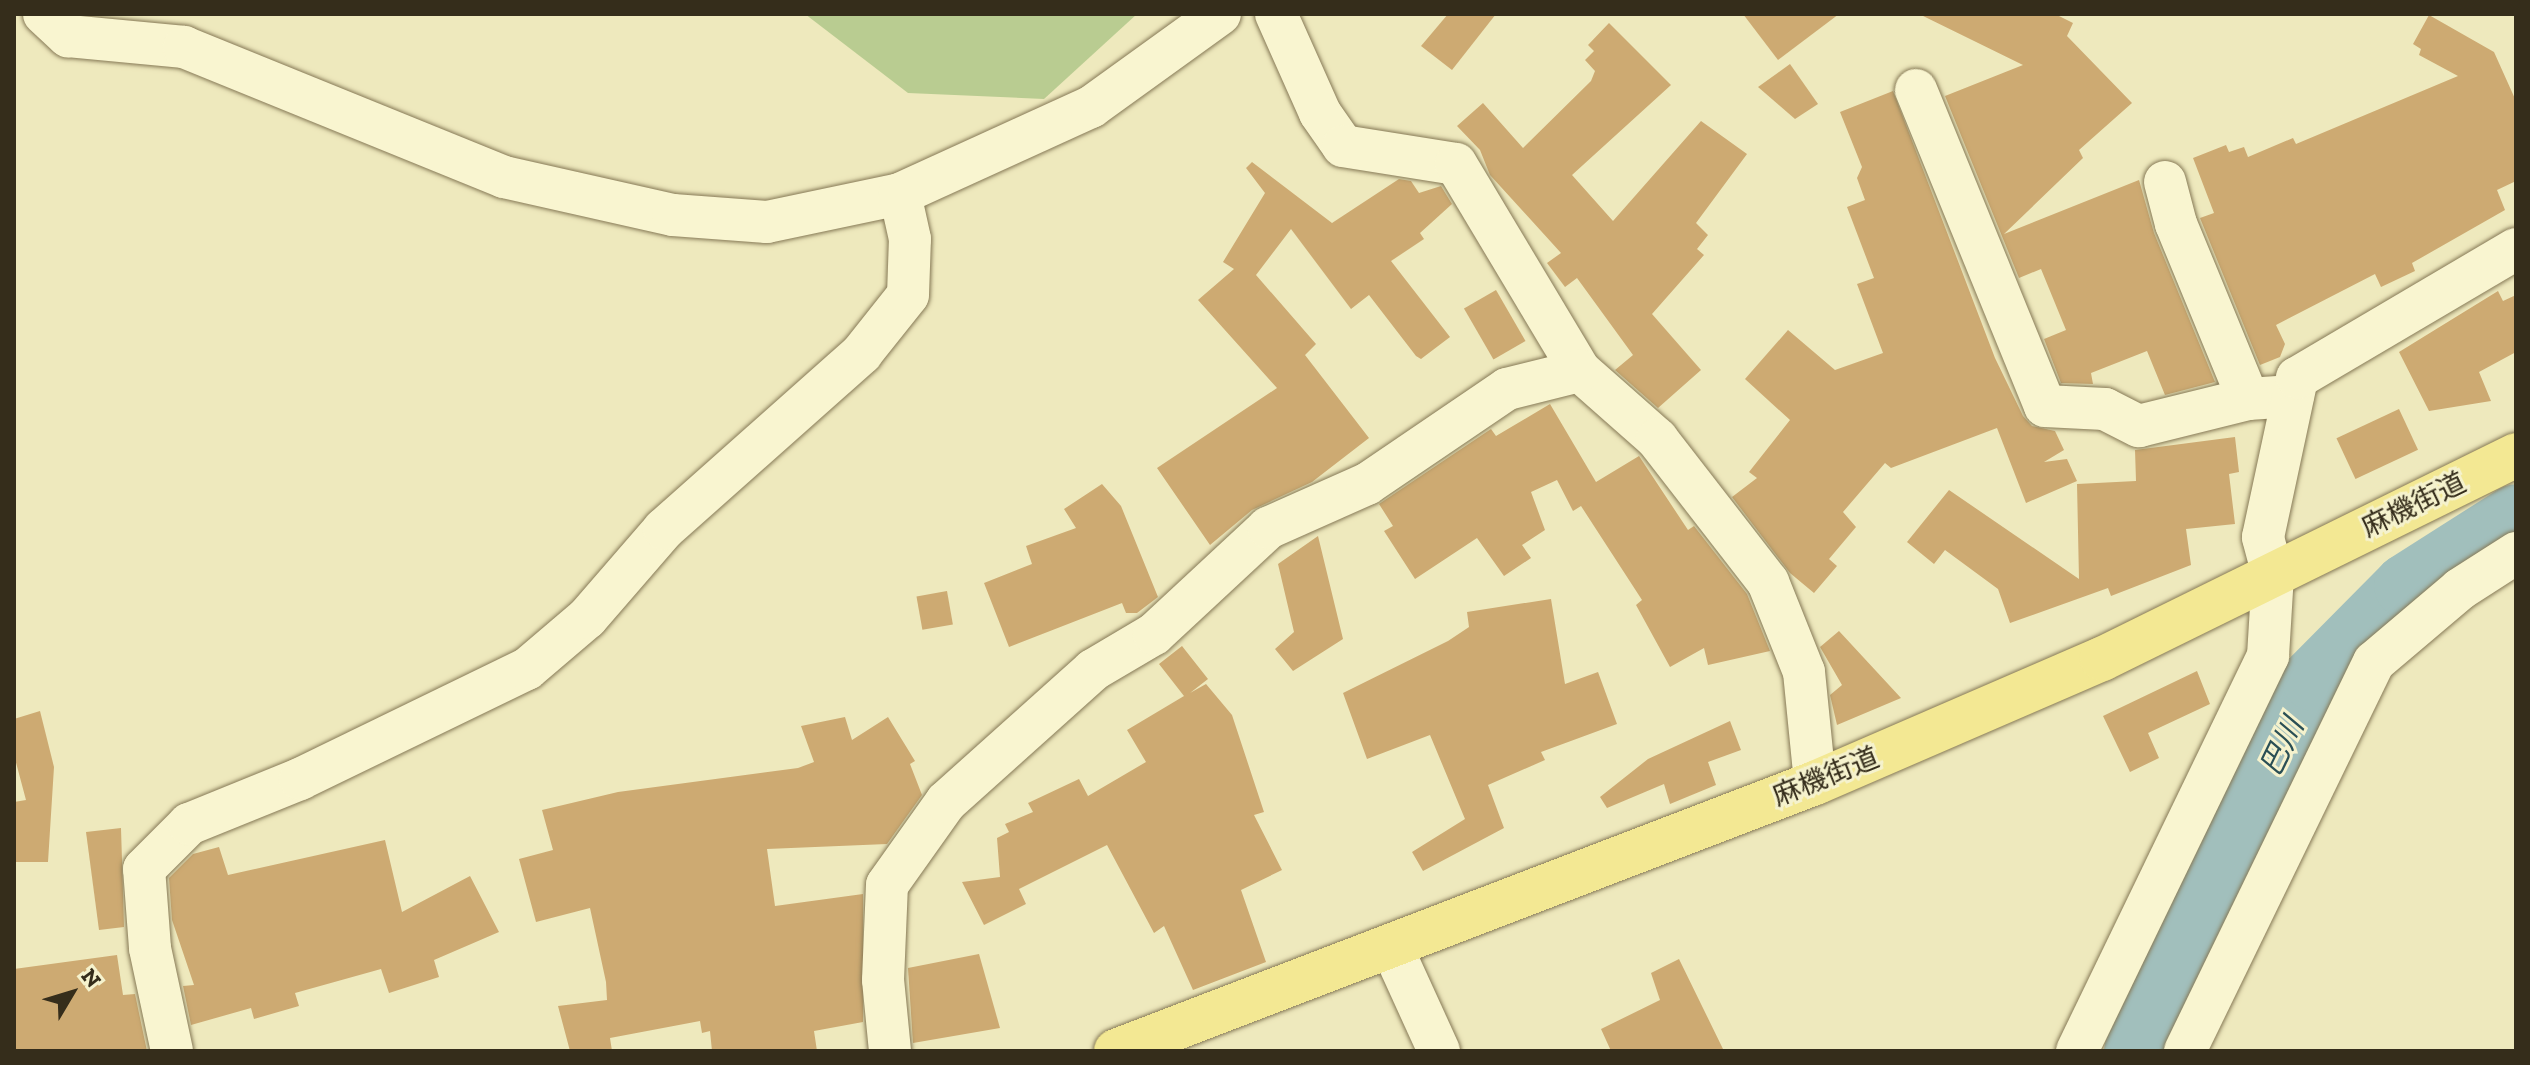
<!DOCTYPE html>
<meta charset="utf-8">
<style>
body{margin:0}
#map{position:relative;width:2530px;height:1065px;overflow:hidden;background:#eee9bd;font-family:"Zilla Slab","Noto Sans JP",serif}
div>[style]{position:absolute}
.green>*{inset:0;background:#b9cc91}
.river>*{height:64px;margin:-32px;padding:0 32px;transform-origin:32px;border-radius:32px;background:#a1bfbc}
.building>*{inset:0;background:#cdaa72;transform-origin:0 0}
.roads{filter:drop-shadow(0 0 2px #867956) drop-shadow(0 0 2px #867956)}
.minor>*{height:42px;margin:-21px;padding:0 21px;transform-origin:21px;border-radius:21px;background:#f9f5d0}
.primary>*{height:44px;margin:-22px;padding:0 22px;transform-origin:22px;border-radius:22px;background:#f3e893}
span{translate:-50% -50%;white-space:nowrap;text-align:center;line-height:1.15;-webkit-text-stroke:6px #f5f2cd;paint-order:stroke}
.street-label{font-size:28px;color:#352d1b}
.water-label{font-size:30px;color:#2a4f55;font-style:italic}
.frame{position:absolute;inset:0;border:16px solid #352d1b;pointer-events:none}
.north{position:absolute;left:32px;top:953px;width:80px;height:80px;-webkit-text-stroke:6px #f5f2cd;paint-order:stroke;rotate:52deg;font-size:22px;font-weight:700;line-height:32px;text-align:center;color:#352d1b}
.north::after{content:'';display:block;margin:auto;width:28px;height:36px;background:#352d1b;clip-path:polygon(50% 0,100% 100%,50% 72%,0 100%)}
</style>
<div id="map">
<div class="green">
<div style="clip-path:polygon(805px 14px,1137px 14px,1044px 99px,908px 93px)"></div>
</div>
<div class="river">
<div style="left:2136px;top:1051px;width:412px;rotate:-64.4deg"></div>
<div style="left:2314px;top:679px;width:131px;rotate:-45.3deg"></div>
<div style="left:2406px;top:586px;width:130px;rotate:-32.5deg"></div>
</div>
<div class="building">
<div style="clip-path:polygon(1448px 14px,1496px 14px,1452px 70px,1421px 46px)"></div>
<div style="clip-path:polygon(1743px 14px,1839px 14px,1778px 60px)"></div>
<div style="clip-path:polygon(1919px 14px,2055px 14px,2073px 23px,2067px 36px,2132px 103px,2079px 150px,2083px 158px,2004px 234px,2139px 180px,2154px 233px,2215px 382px,2165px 395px,2147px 351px,2091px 373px,2093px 384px,2061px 383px,2044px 339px,2066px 330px,2041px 269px,2019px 278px,1945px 96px,2023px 65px)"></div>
<div style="clip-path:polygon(2429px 15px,2494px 52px,2516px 101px,2516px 181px,2497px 190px,2505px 210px,2412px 263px,2415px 271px,2381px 287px,2375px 274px,2276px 325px,2285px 344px,2280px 357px,2260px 365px,2200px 218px,2214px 213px,2193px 158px,2226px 145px,2229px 152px,2244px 147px,2248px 157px,2293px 138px,2296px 144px,2458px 76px,2419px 55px,2421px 49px,2413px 44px)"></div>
<div style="clip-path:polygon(1609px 23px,1671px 85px,1572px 175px,1613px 221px,1701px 121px,1747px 154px,1696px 223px,1708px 235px,1697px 249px,1704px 255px,1652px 314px,1701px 370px,1658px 408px,1615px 370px,1633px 355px,1577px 278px,1565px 287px,1547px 263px,1561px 253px,1490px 175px,1480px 150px,1457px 126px,1483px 103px,1523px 148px,1591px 81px,1595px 71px,1585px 60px,1594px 51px,1588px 45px)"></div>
<div style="clip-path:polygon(1790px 64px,1818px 104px,1795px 119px,1758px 87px)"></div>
<div style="clip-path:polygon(1893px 91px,1995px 358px,2023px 416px,2032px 426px,2055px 431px,2064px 450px,2044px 462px,2067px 459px,2077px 481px,2026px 503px,1997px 428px,1891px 468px,1885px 463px,1843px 512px,1856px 527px,1829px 559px,1837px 566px,1814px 593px,1790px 573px,1732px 497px,1757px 478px,1749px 472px,1790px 420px,1745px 379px,1788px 330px,1835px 370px,1883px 353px,1857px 284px,1874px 278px,1847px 207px,1865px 200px,1857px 178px,1862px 167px,1840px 112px)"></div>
<div style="clip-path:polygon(1252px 162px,1332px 223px,1399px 179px,1411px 181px,1419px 193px,1441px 186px,1452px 204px,1420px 233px,1424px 239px,1391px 261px,1450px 337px,1421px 359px,1416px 356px,1369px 295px,1351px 309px,1291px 229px,1256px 275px,1316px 344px,1305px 355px,1369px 438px,1312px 482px,1252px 510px,1210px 545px,1157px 468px,1277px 388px,1198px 300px,1234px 269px,1223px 262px,1265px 193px,1246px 168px)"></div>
<div style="left:1496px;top:290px;width:59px;height:37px;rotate:60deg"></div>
<div style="clip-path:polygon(2498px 291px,2503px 301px,2516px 295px,2516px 352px,2479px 372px,2491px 401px,2429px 411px,2399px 352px)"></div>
<div style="clip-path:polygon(1550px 404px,1596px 482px,1639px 456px,1688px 530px,1694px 526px,1747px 594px,1770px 651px,1708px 665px,1704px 648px,1670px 667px,1636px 605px,1642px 600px,1581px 506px,1573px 511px,1557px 480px,1531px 492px,1545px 530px,1522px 545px,1531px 558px,1504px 576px,1477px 538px,1415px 579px,1384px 531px,1393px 526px,1379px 504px,1491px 429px,1496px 436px)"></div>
<div style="left:2399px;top:409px;width:45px;height:69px;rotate:65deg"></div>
<div style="clip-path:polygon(2235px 437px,2239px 472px,2229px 474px,2235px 524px,2186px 529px,2191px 565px,2111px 596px,2108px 588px,2010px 623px,1998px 589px,1945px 550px,1934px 564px,1907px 542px,1949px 490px,2079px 579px,2077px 484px,2136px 481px,2135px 450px)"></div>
<div style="clip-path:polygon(1102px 484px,1121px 506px,1158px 597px,1137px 613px,1126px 613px,1122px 603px,1009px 647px,984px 583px,1032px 564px,1026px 546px,1076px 528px,1064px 509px)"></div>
<div style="clip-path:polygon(1318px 536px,1343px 639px,1293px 671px,1275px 649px,1294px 632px,1278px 564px)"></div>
<div style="left:947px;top:591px;width:34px;height:31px;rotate:80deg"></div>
<div style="clip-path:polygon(1551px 599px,1565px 684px,1598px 672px,1617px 724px,1541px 752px,1545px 760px,1488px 785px,1504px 828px,1423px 871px,1412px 852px,1465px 819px,1430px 735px,1367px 759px,1343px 693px,1448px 641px,1469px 627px,1467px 612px)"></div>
<div style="clip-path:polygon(1839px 631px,1901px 698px,1837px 725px,1830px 695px,1842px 685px,1820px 647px)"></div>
<div style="clip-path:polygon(1182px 646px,1208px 679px,1190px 693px,1206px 684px,1232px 715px,1264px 812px,1254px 815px,1282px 870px,1241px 890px,1266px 962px,1193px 990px,1164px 926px,1154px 933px,1107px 845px,1019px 889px,1026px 904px,984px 925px,962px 882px,1000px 877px,997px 838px,1009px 832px,1005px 824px,1033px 812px,1028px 803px,1079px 779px,1088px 796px,1146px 762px,1127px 730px,1184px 696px,1159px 664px)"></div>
<div style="clip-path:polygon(2197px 671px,2210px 704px,2148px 733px,2159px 758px,2130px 772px,2103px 716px)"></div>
<div style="clip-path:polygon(40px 711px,54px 767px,48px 862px,14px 862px,14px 802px,26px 800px,14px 755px,14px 719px)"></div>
<div style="clip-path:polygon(845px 717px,852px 740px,888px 717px,915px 761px,910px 764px,922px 795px,887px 844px,767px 849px,775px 906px,863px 894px,863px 1022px,814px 1031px,817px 1051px,712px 1051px,710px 1031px,702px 1033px,700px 1021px,610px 1038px,612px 1051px,570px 1051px,558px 1006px,607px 1000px,606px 982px,590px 908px,536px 922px,519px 859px,553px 850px,542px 810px,618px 792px,798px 768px,814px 762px,801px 726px)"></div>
<div style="clip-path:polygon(1730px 721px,1741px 750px,1708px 762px,1716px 785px,1670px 804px,1664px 784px,1607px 808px,1600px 797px,1648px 759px)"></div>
<div style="clip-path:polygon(121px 828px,124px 927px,99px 930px,86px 832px)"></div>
<div style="clip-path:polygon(385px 840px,402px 912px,470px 876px,499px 932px,434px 960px,439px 977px,389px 993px,381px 969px,295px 993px,299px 1006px,254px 1019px,251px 1008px,191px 1025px,183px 986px,194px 985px,172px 920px,169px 878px,193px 854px,219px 847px,228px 875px)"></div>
<div style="clip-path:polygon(979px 954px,1000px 1028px,913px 1043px,908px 968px)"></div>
<div style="clip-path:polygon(117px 955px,123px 995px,135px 994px,147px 1051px,14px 1051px,14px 969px)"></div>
<div style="clip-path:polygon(1679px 959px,1724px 1051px,1611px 1051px,1601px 1029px,1660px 1000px,1651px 973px)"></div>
</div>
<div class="roads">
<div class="minor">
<div style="left:44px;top:14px;width:33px;rotate:43deg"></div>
<div style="left:68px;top:36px;width:117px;rotate:5.4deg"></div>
<div style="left:184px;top:47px;width:345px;rotate:22.1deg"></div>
<div style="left:504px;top:177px;width:173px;rotate:12.7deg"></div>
<div style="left:673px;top:215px;width:94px;rotate:4.3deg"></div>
<div style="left:767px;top:222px;width:136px;rotate:-11.9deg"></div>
<div style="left:900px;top:194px;width:210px;rotate:-24.5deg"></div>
<div style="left:1091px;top:107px;width:159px;rotate:-35.8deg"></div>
<div style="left:1276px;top:14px;width:108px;rotate:66deg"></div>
<div style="left:1320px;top:113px;width:40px;rotate:55.1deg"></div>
<div style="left:1343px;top:146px;width:114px;rotate:9.1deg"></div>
<div style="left:1456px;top:164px;width:241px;rotate:59.1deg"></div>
<div style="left:1580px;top:371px;width:103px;rotate:41.4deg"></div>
<div style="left:1657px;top:439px;width:181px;rotate:52.2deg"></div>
<div style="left:1768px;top:582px;width:97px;rotate:68.2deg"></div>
<div style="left:1804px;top:672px;width:112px;rotate:84.3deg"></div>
<div style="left:1916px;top:90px;width:341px;rotate:67.8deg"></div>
<div style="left:2045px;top:406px;width:60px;rotate:2.9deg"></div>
<div style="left:2105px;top:409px;width:38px;rotate:27deg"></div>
<div style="left:2139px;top:426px;width:112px;rotate:-13.9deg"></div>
<div style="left:2248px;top:399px;width:45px;rotate:-3.8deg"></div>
<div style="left:2165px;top:182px;width:43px;rotate:75.3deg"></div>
<div style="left:2176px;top:224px;width:189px;rotate:67.6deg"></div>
<div style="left:1393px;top:950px;width:111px;rotate:65.5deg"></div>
<div style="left:172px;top:1051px;width:105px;rotate:-102.1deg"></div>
<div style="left:150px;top:948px;width:79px;rotate:-94.3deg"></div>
<div style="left:144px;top:869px;width:64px;rotate:-45deg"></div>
<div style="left:189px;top:824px;width:120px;rotate:-22.1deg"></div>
<div style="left:300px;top:779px;width:252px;rotate:-25.9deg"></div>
<div style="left:527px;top:669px;width:79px;rotate:-40.4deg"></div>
<div style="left:587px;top:618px;width:118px;rotate:-49.1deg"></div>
<div style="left:664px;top:529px;width:264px;rotate:-41.6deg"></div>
<div style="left:861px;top:354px;width:75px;rotate:-51.5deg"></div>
<div style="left:908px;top:295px;width:56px;rotate:-88deg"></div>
<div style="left:910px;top:239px;width:46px;rotate:-102.5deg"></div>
<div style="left:890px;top:1051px;width:71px;rotate:-95.6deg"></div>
<div style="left:883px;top:980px;width:95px;rotate:-87.6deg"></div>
<div style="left:887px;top:885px;width:102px;rotate:-54.6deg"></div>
<div style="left:946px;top:802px;width:198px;rotate:-41.9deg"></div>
<div style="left:1093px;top:670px;width:71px;rotate:-30.5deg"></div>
<div style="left:1154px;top:634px;width:156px;rotate:-42.9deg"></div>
<div style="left:1268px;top:528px;width:108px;rotate:-24deg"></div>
<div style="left:1367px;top:484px;width:169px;rotate:-34.2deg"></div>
<div style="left:1507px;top:389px;width:75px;rotate:-13.9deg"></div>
<div style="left:2077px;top:1051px;width:439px;rotate:-64.2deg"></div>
<div style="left:2268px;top:656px;width:81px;rotate:-86.5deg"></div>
<div style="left:2273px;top:575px;width:39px;rotate:-105deg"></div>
<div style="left:2263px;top:537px;width:163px;rotate:-77.9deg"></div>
<div style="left:2297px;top:378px;width:254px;rotate:-30.5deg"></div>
<div style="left:2185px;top:1051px;width:432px;rotate:-64.1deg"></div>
<div style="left:2374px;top:662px;width:113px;rotate:-40.3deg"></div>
<div style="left:2460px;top:589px;width:67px;rotate:-32.7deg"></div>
</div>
<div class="primary">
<div style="left:1116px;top:1051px;width:749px;rotate:-20.98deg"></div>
<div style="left:1815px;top:783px;width:313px;rotate:-23.4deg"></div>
<div style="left:2102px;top:659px;width:462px;rotate:-26.2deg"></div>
</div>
</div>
<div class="street-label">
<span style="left:2414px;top:505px;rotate:-26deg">麻機街道</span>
<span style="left:1826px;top:777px;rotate:-22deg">麻機街道</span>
</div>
<div class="water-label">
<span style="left:2282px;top:747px;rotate:-64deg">巴川</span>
</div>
<div class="frame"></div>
<div class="north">N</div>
</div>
